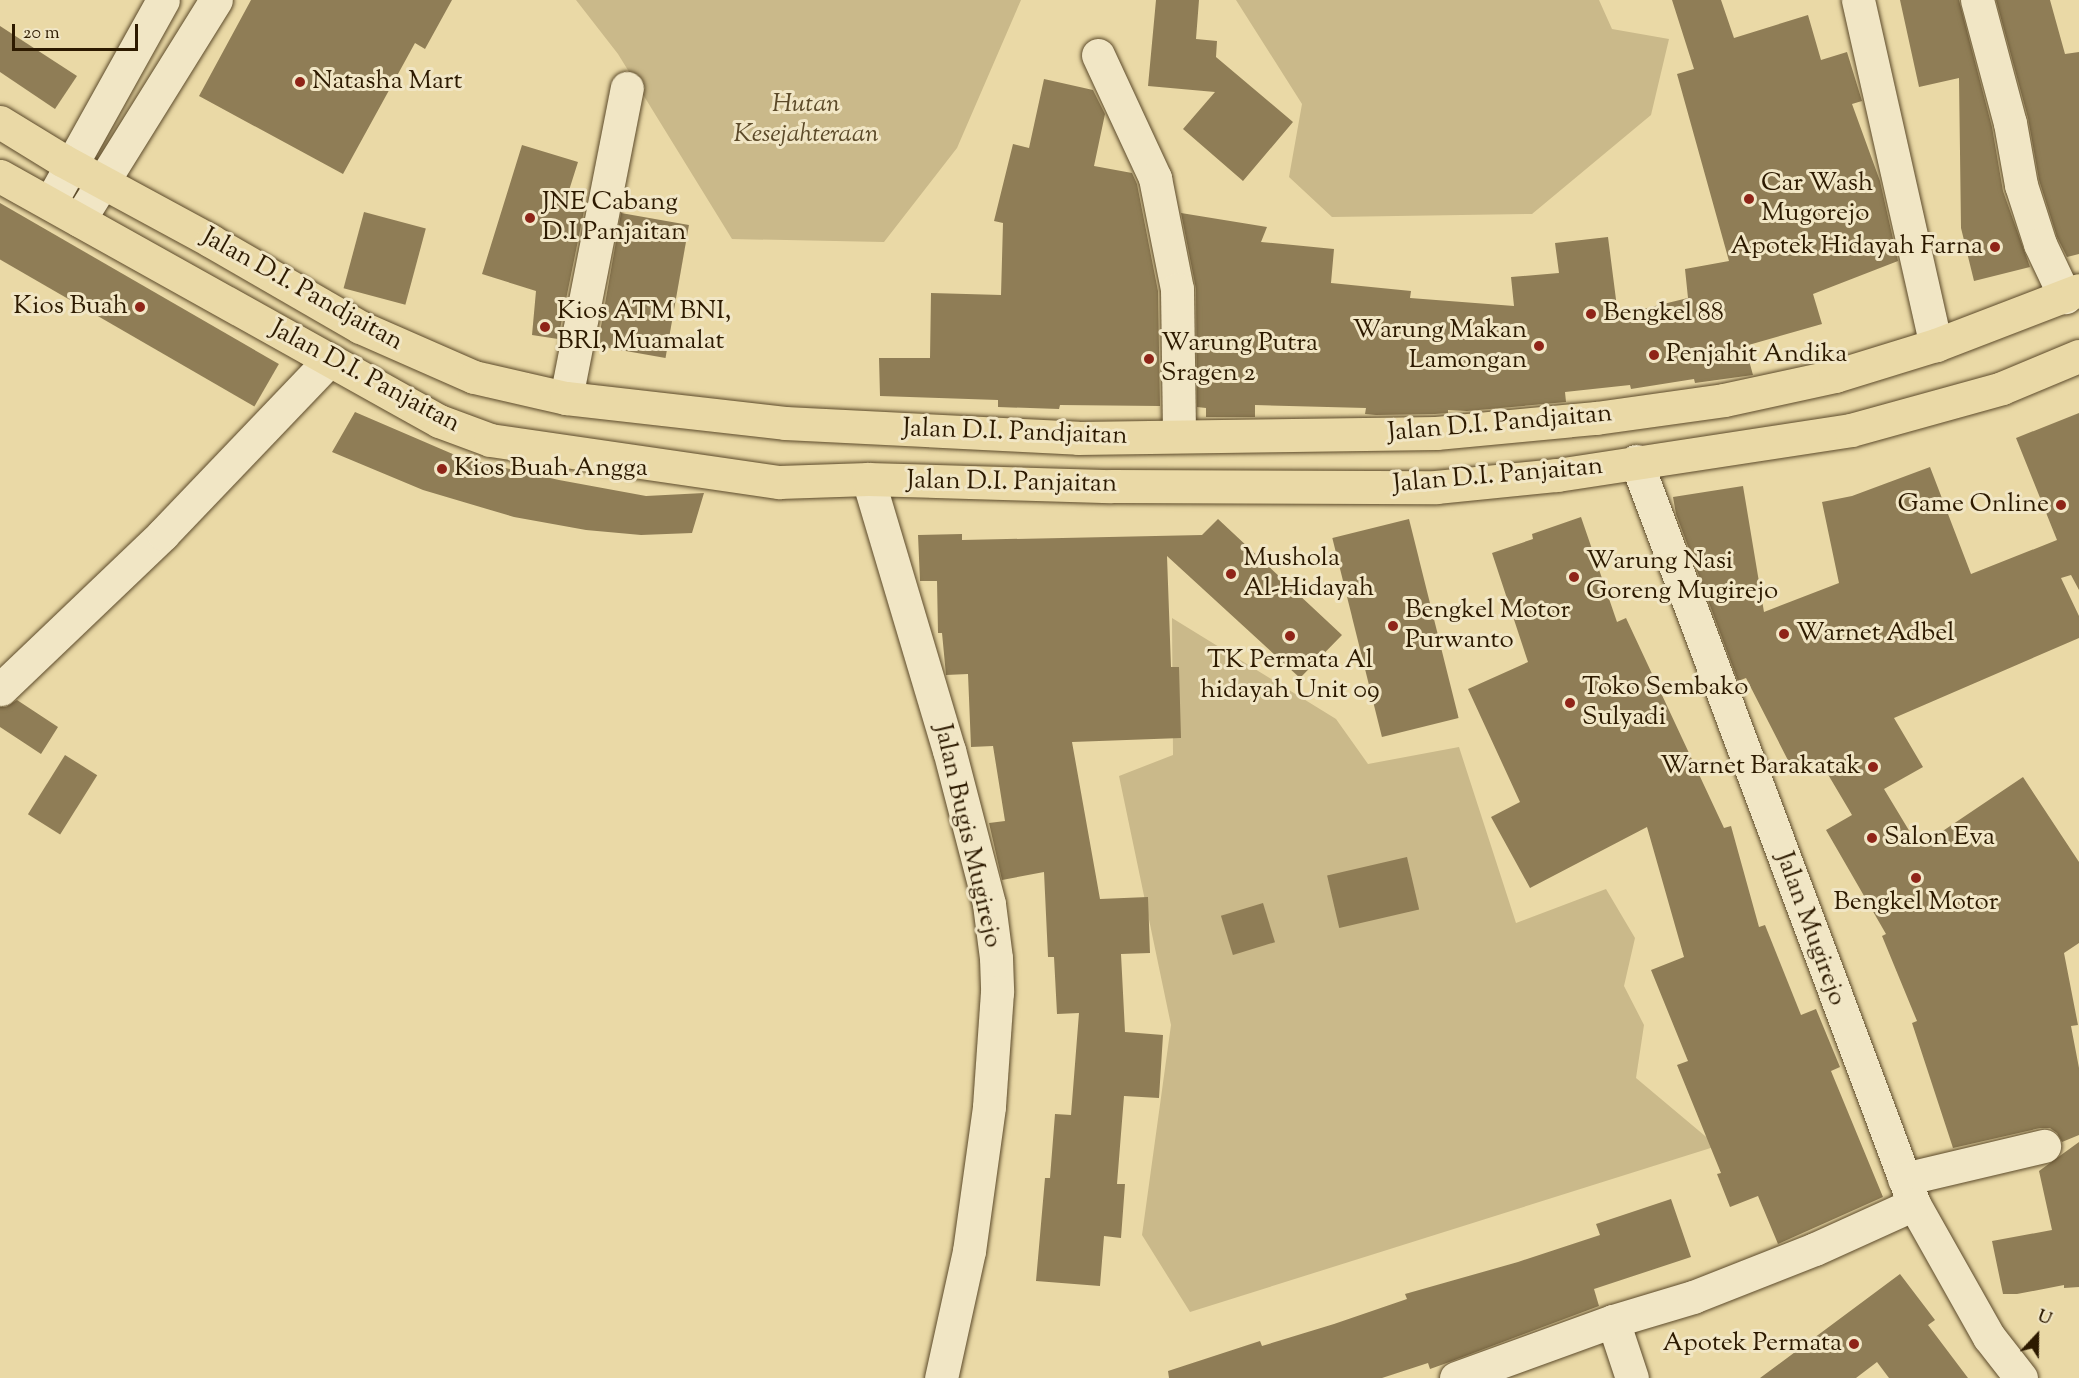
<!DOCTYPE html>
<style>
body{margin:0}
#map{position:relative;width:2079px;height:1378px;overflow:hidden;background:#ead9a6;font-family:"Sorts Mill Goudy",serif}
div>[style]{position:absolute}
.green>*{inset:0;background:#cab98a}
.building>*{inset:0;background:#8f7d56;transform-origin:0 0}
.roads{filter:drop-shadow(0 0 2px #5c4a2a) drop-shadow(0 0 2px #5c4a2a)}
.minor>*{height:33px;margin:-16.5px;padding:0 16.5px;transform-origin:16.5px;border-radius:16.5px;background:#f1e6c5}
.highway>*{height:33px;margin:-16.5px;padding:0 16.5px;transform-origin:16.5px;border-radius:16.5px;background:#ead9a6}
.dots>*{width:16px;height:16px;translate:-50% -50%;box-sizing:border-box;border:3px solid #f1e6c5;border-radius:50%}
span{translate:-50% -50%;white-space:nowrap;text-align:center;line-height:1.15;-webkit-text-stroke:6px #f1e6c5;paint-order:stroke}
.poi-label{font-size:26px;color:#2d1a00}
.left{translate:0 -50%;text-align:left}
.right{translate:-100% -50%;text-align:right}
.park-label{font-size:26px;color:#5c4a29;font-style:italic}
.street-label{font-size:26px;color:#2d1a00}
.north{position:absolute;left:2007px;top:1306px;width:60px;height:60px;-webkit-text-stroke:4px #f1e6c5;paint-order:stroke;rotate:22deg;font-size:16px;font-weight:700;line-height:24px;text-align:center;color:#2d1a00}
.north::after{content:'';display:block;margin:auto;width:21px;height:27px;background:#2d1a00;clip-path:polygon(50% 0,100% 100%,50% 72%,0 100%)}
.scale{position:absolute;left:12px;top:24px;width:126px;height:27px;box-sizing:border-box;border:3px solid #2d1a00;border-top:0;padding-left:8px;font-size:18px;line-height:21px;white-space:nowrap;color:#2d1a00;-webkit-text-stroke:4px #f1e6c5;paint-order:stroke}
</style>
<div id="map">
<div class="green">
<div style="clip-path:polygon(576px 0,1021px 0,957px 148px,884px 242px,732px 239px,618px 54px)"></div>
<div style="clip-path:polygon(1236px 0,1599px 0,1612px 29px,1669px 39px,1651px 115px,1532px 214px,1332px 217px,1289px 177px,1302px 104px)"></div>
<div style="clip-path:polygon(1172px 618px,1336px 719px,1368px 764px,1459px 747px,1516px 923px,1606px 889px,1635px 938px,1624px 986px,1644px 1025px,1636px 1078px,1717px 1146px,1190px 1312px,1142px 1235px,1171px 1025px,1119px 776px,1173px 755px)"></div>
</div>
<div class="building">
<div style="clip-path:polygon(251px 0,452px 0,425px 49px,415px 43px,343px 174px,199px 96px)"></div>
<div style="clip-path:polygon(1156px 0,1199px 0,1196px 39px,1217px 41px,1216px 57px,1293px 122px,1243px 181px,1183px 129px,1215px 92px,1148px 86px)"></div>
<div style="clip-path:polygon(1672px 0,1721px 0,1734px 38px,1808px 15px,1821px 60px,1847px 52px,1862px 101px,1852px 104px,1880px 181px,1898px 261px,1813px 294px,1822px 324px,1745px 346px,1753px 375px,1695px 383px,1694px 379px,1631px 389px,1630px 385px,1565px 392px,1566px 402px,1467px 411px,1448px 410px,1448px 413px,1435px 414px,1376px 415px,1365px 414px,1366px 408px,1255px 405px,1255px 417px,1206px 417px,1206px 408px,1197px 407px,1196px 289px,1181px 213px,1267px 227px,1261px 242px,1334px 249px,1331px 283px,1411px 291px,1410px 298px,1514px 306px,1511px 277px,1559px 273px,1555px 243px,1608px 237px,1618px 315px,1688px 298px,1685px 269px,1729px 261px,1677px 74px,1694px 69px)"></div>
<div style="clip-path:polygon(1900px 0,1959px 0,1992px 127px,2003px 191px,2030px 267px,1974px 281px,1961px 228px,1959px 78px,1919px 87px)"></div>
<div style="clip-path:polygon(1996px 0,2050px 0,2065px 54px,2079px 52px,2079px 254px,2067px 257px,2057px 237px,2039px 180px,2028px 118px)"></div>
<div style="clip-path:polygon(0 26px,77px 76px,55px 109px,0 72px)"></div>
<div style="clip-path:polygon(1044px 79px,1093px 90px,1105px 114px,1094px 166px,1132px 173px,1137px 184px,1158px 291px,1160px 406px,1060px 405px,1059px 409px,998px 407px,998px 400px,880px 396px,879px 358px,930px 358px,931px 293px,1001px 295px,1003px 223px,994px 221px,1013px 144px,1029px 148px)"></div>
<div style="clip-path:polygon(522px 145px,578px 162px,565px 203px,585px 206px,558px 339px,532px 335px,536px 291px,482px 274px)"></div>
<div style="left:0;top:203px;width:322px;height:49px;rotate:30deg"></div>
<div style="left:364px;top:212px;width:64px;height:79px;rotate:15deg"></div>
<div style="left:621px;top:213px;width:69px;height:135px;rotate:10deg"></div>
<div style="clip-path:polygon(355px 412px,462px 458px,559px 480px,646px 496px,704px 493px,692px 533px,641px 535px,586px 530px,514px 517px,423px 490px,332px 452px)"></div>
<div style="clip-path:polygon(2079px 413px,2079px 590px,2071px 575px,2061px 578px,2079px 616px,2079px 638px,1894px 718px,1923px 767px,1884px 789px,1919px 847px,2023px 777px,2079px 862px,2079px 943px,2064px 953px,2078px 1025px,2071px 1026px,2079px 1068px,2079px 1135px,2062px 1142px,2057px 1133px,2050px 1128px,2040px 1128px,1953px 1148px,1912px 1023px,1917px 1021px,1882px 936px,1886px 934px,1826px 830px,1852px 815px,1820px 761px,1795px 774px,1746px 678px,1738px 681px,1676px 514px,1673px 497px,1743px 486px,1764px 612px,1839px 583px,1822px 502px,1852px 496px,1930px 467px,1971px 574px,2057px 540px,2016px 438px)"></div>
<div style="clip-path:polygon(1581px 517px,1617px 622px,1626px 618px,1724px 828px,1731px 826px,1759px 927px,1765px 925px,1801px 1015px,1816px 1009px,1840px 1067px,1831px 1071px,1883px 1197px,1778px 1244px,1758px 1196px,1730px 1207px,1717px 1174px,1721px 1173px,1677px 1065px,1688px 1061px,1651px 970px,1684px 957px,1647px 827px,1530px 888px,1491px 817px,1520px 802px,1468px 689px,1528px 662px,1492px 553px,1533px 539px,1532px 534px)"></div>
<div style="clip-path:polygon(1218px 519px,1342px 635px,1300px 678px,1167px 556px,1171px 667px,1179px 667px,1181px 738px,1072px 742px,1100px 899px,1148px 897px,1150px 953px,1121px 954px,1125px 1032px,1163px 1035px,1159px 1098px,1124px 1096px,1117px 1184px,1125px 1184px,1121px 1238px,1104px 1236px,1100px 1286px,1036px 1281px,1045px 1178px,1050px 1178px,1055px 1114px,1071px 1115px,1079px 1013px,1057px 1014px,1054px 957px,1048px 957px,1044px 872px,1002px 880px,989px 823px,1005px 821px,993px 746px,971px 747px,968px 674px,946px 675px,942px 633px,938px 633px,937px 581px,920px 581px,918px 535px,962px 534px,962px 540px,1202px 535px)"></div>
<div style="left:1409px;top:519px;width:205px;height:79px;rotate:76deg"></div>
<div style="clip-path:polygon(17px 700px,58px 727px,41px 754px,0 727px,0 707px,6px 707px)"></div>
<div style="left:65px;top:755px;width:38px;height:70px;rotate:32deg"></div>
<div style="left:1407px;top:857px;width:54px;height:82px;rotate:77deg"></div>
<div style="left:1263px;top:903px;width:41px;height:44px;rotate:73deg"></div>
<div style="clip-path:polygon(2079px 1142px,2079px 1287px,2064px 1288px,2064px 1285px,2017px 1294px,2003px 1294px,1992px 1241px,2052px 1230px,2039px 1171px)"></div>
<div style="clip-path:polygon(1671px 1199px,1691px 1257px,1594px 1289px,1599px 1306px,1444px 1364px,1430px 1369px,1428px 1363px,1382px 1378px,1169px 1378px,1168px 1371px,1260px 1341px,1262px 1346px,1334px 1324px,1407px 1299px,1405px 1294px,1518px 1262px,1600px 1235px,1596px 1224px)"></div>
<div style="clip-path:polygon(1900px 1274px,1935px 1320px,1928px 1325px,1968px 1378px,1889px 1378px,1877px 1362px,1856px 1378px,1760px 1378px)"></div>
</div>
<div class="roads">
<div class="minor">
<div style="left:1858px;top:0;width:354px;rotate:77.3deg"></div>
<div style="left:1977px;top:0;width:127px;rotate:75deg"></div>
<div style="left:2010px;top:123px;width:63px;rotate:79.9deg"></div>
<div style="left:2021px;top:185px;width:62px;rotate:72.1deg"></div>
<div style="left:2040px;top:244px;width:59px;rotate:64.7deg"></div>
<div style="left:1098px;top:55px;width:136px;rotate:65.1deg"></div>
<div style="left:1155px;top:178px;width:113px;rotate:78.8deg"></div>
<div style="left:1177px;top:289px;width:147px;rotate:89.2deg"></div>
<div style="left:50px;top:203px;width:232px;rotate:-60.9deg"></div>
<div style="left:79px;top:220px;width:259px;rotate:-58.1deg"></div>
<div style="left:566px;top:398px;width:316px;rotate:-78.9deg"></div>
<div style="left:1636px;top:461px;width:793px;rotate:69.49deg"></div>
<div style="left:1914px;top:1204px;width:153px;rotate:60.6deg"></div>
<div style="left:1989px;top:1337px;width:52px;rotate:52deg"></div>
<div style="left:868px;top:479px;width:283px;rotate:73.4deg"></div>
<div style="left:949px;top:750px;width:159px;rotate:75.4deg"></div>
<div style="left:989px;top:904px;width:54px;rotate:82.6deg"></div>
<div style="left:996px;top:958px;width:34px;rotate:88deg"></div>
<div style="left:997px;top:992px;width:115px;rotate:94deg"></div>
<div style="left:989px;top:1107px;width:145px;rotate:97.9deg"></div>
<div style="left:969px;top:1251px;width:130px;rotate:102.4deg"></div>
<div style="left:1px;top:689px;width:224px;rotate:-43.7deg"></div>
<div style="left:163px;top:534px;width:240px;rotate:-46.3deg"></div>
<div style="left:1904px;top:1179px;width:144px;rotate:-13.3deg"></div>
<div style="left:1613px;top:1321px;width:60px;rotate:71.6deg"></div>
<div style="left:1456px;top:1378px;width:167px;rotate:-20deg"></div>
<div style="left:1613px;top:1321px;width:84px;rotate:-16.7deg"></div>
<div style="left:1693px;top:1297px;width:131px;rotate:-21.5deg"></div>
<div style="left:1815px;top:1249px;width:109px;rotate:-24.4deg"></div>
</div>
<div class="highway">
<div style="left:0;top:122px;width:73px;rotate:31.5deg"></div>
<div style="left:62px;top:160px;width:170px;rotate:28.5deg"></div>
<div style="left:211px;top:241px;width:172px;rotate:30deg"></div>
<div style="left:360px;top:327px;width:124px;rotate:23.7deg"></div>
<div style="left:474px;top:377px;width:94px;rotate:12.9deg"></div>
<div style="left:566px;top:398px;width:220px;rotate:6.5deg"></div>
<div style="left:785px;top:423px;width:293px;rotate:2.9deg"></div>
<div style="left:1078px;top:438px;width:358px;rotate:-0.8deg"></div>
<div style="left:1436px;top:433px;width:161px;rotate:-5.4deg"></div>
<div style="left:1596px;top:418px;width:129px;rotate:-8deg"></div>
<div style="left:1724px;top:400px;width:114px;rotate:-12.2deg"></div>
<div style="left:1835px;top:376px;width:106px;rotate:-17.1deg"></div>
<div style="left:1936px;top:345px;width:153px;rotate:-21deg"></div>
<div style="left:0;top:176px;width:503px;rotate:29.17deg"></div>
<div style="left:439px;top:421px;width:54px;rotate:20.4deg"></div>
<div style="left:490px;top:440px;width:292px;rotate:8.3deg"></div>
<div style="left:779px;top:482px;width:89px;rotate:-1.9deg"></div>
<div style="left:868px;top:479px;width:243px;rotate:1.7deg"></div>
<div style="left:1111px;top:486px;width:325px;rotate:0.2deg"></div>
<div style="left:1436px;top:487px;width:122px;rotate:-5.7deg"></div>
<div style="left:1557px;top:475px;width:297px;rotate:-8.7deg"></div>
<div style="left:1851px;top:430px;width:157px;rotate:-15.5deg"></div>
<div style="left:2002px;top:388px;width:83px;rotate:-22.6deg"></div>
</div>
</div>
<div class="dots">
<div style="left:300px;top:82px;background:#8f2418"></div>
<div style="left:1749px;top:199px;background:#8f2418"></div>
<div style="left:530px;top:218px;background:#8f2418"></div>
<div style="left:1995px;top:247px;background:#8f2418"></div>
<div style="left:140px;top:307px;background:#8f2418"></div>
<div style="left:1591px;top:314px;background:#8f2418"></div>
<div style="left:545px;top:327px;background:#8f2418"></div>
<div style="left:1539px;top:346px;background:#8f2418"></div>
<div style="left:1654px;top:355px;background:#8f2418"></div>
<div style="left:1149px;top:359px;background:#8f2418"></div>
<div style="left:442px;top:469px;background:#8f2418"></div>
<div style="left:2061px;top:505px;background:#8f2418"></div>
<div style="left:1231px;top:574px;background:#8f2418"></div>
<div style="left:1574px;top:577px;background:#8f2418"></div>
<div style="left:1393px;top:626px;background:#8f2418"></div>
<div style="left:1784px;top:634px;background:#8f2418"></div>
<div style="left:1290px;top:636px;background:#8f2418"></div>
<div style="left:1570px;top:703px;background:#8f2418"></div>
<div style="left:1873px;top:767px;background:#8f2418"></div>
<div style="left:1872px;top:838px;background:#8f2418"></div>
<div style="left:1916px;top:878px;background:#8f2418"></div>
<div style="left:1854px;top:1344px;background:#8f2418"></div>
</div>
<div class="poi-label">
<span class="left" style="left:312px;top:82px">Natasha Mart</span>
<span class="left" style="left:1761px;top:199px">Car Wash<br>Mugorejo</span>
<span class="left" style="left:542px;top:218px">JNE Cabang<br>D.I Panjaitan</span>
<span class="right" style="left:1983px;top:247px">Apotek Hidayah Farna</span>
<span class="right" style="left:128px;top:307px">Kios Buah</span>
<span class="left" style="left:557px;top:327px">Kios ATM BNI,<br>BRI, Muamalat</span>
<span class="left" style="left:1603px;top:314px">Bengkel 88</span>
<span class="right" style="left:1527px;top:346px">Warung Makan<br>Lamongan</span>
<span class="left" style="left:1161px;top:359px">Warung Putra<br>Sragen 2</span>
<span class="left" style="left:1666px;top:355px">Penjahit Andika</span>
<span class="left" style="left:454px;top:469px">Kios Buah Angga</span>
<span class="right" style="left:2049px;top:505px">Game Online</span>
<span class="left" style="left:1243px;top:574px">Mushola<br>Al-Hidayah</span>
<span class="left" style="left:1586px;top:577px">Warung Nasi<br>Goreng Mugirejo</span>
<span class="left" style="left:1405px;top:626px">Bengkel Motor<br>Purwanto</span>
<span class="left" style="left:1796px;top:634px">Warnet Adbel</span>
<span style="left:1290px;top:676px">TK Permata Al<br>hidayah Unit 09</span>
<span class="left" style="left:1582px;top:703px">Toko Sembako<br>Sulyadi</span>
<span class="right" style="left:1861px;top:767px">Warnet Barakatak</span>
<span class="left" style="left:1884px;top:838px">Salon Eva</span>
<span style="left:1916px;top:903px">Bengkel Motor</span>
<span class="right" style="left:1842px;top:1344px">Apotek Permata</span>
</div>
<div class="park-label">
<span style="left:806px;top:120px">Hutan<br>Kesejahteraan</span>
</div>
<div class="street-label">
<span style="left:302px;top:290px;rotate:29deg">Jalan D.I. Pandjaitan</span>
<span style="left:365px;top:377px;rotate:28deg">Jalan D.I. Panjaitan</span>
<span style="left:1500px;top:424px;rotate:-5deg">Jalan D.I. Pandjaitan</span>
<span style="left:1015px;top:433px;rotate:2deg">Jalan D.I. Pandjaitan</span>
<span style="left:1498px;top:476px;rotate:-5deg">Jalan D.I. Panjaitan</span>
<span style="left:1012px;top:483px;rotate:1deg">Jalan D.I. Panjaitan</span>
<span style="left:967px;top:836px;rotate:77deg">Jalan Bugis Mugirejo</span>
<span style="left:1810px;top:929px;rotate:70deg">Jalan Mugirejo</span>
</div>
<div class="north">U</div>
<div class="scale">20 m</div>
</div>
